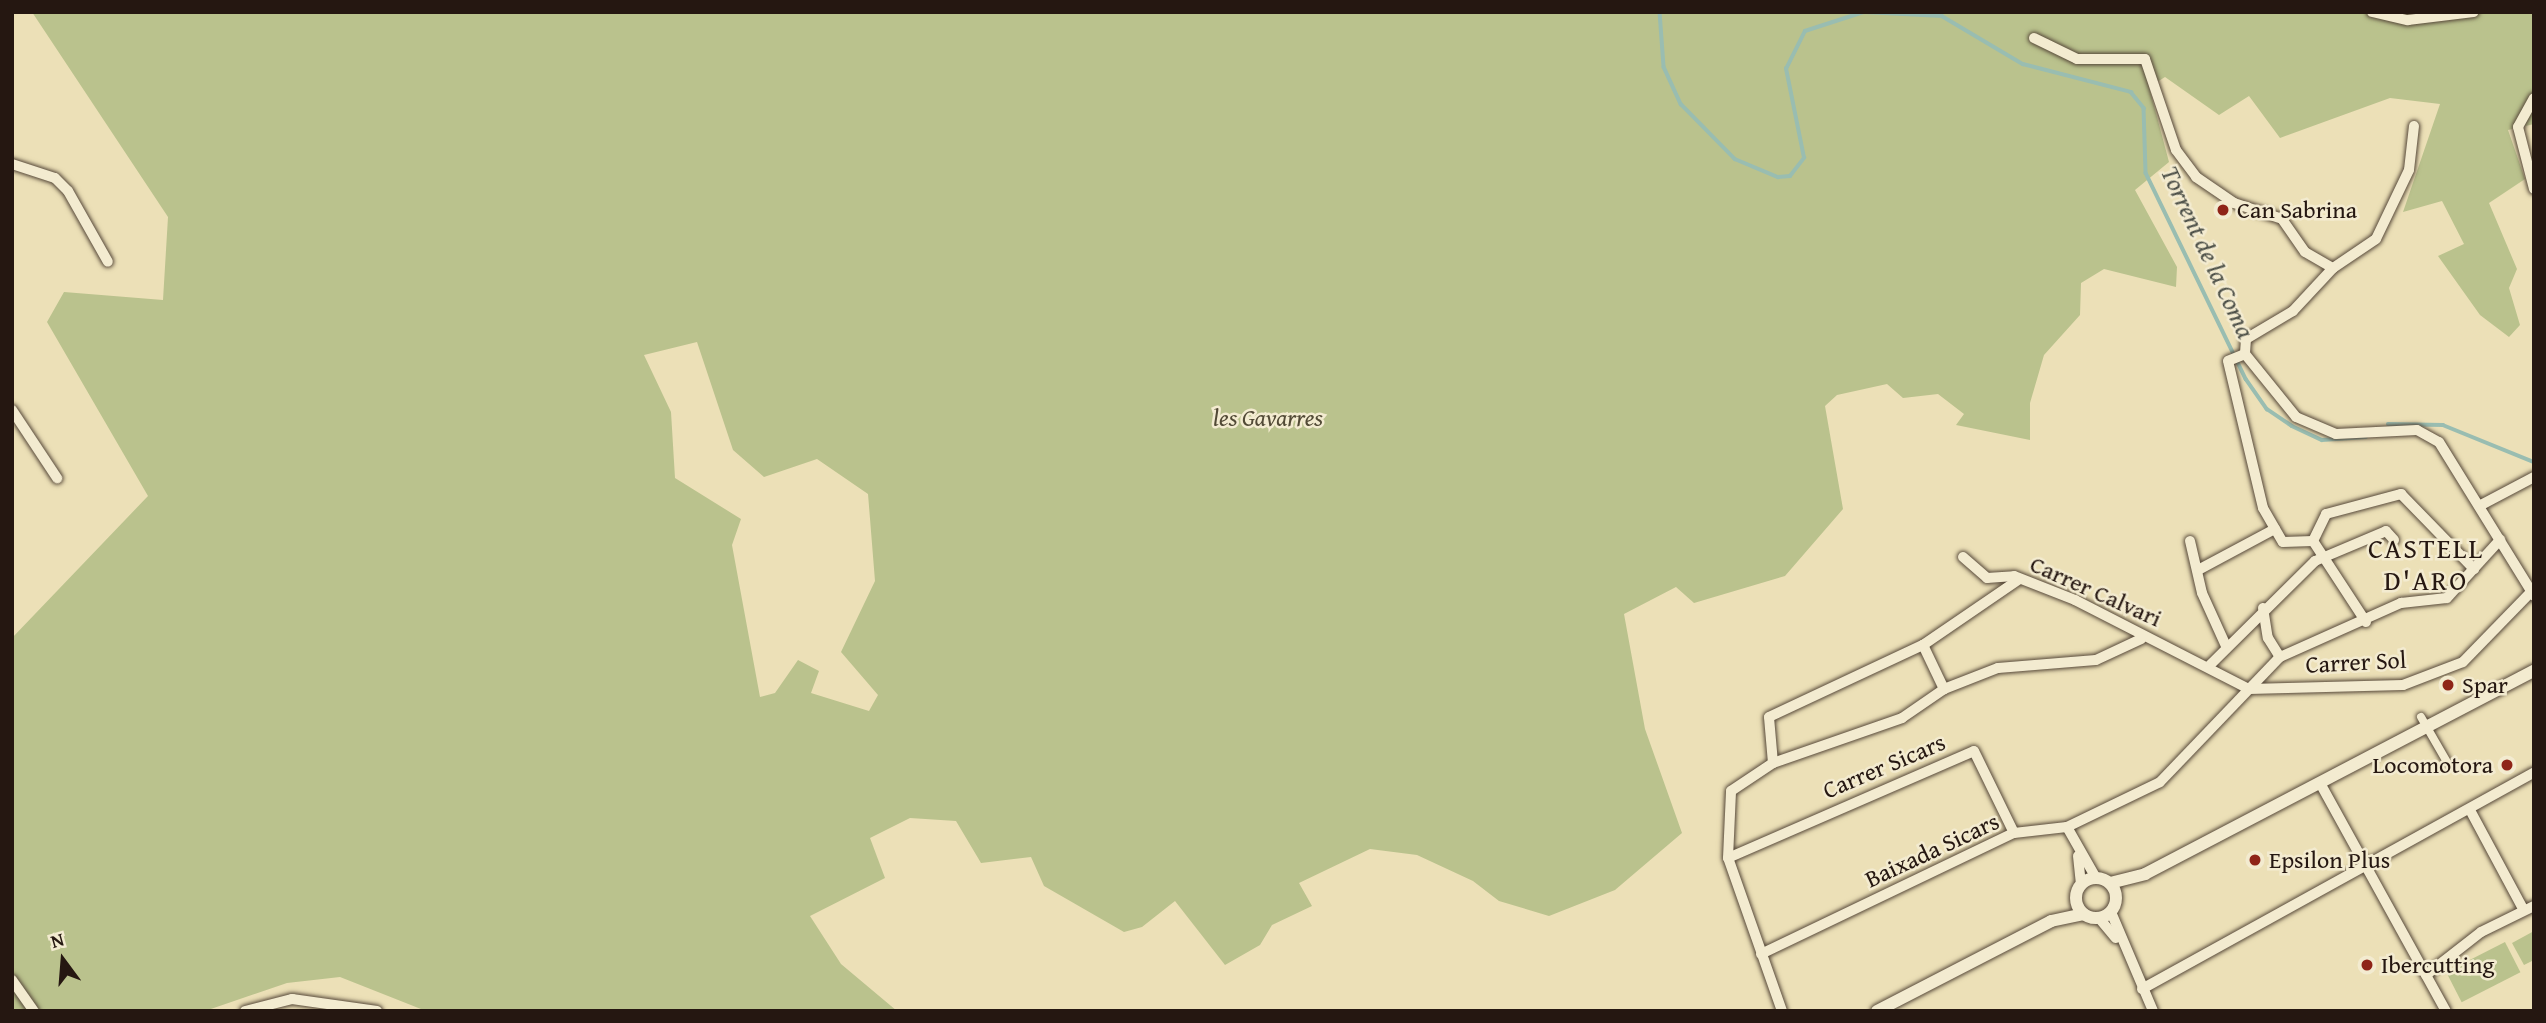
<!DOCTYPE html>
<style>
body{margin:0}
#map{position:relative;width:2546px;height:1023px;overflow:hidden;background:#ece0b7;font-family:"Gentium Book Plus",serif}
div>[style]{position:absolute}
.green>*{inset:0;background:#bac28d;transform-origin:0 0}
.stream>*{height:3.5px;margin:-1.75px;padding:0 1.75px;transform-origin:1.75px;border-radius:1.75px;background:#99bdb1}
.roads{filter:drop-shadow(0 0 2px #57493a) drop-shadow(0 0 2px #57493a)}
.pedestrian>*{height:8px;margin:-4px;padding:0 4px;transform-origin:4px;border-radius:4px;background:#f3ebd0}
.minor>*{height:10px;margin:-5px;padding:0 5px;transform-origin:5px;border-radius:5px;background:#f3ebd0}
.tertiary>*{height:12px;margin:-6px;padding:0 6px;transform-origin:6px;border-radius:6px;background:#f3ebd0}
.tertiary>.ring{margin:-6px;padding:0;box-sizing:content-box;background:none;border:12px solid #f3ebd0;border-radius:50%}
.dots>*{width:19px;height:19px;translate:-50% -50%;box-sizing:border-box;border:4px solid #f3ebd0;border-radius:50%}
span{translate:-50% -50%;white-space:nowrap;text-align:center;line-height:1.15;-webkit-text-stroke:5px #f3ebd0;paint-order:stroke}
.poi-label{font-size:24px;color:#251711}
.left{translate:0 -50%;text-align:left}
.right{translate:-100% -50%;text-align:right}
.park-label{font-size:24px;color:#524a36;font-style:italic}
.street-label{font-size:24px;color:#251711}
.water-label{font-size:26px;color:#4e5149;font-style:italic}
.quarter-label{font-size:28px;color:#251711;letter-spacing:2px}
.frame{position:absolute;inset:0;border:14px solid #251711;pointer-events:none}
.north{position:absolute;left:28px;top:925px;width:70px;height:70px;-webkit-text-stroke:5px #f3ebd0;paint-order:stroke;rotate:344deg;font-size:19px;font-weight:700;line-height:28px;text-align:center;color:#251711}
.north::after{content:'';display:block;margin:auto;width:24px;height:32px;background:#251711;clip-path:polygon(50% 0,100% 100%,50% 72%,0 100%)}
</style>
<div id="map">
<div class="green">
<div style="clip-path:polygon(evenodd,32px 12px,2363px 12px,2392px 22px,2409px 12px,2534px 12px,2534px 124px,2508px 130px,2525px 179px,2489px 203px,2517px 269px,2509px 288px,2520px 325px,2509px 337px,2480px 315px,2438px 256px,2464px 244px,2442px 201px,2403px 212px,2440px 104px,2390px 98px,2280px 138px,2249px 96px,2219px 115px,2165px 77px,2149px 87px,2169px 162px,2135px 190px,2177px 267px,2176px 287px,2104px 269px,2081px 283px,2080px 315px,2044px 355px,2030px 403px,2030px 440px,1956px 425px,1964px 414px,1938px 394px,1903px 398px,1887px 384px,1837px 395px,1825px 406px,1843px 509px,1785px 576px,1694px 603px,1676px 587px,1624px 614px,1645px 729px,1682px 833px,1615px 890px,1549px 916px,1499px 901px,1473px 881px,1417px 855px,1370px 849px,1299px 883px,1312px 906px,1272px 925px,1260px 945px,1225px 965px,1175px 901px,1142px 927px,1124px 932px,1044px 886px,1031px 857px,981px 863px,956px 821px,910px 818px,870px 838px,885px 878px,810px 916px,841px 964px,897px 1011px,426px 1011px,340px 977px,287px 983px,205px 1011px,12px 1011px,12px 638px,148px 496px,47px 322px,64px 292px,163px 300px,168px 217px,32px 12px,697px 342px,733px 450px,764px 477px,817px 459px,868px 494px,875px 581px,841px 652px,878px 695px,869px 711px,811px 693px,819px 671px,798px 660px,775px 693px,760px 697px,732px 545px,741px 519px,675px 478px,671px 412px,644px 355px,697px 342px)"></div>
<div style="clip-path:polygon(2534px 931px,2534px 960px,2524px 965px,2512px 943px)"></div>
<div style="left:2505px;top:942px;width:34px;height:66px;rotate:63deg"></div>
</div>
<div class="stream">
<div style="left:1660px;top:12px;width:55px;rotate:85.8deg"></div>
<div style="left:1664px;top:67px;width:41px;rotate:65.3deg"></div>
<div style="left:1681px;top:104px;width:77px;rotate:45.5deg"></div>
<div style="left:1735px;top:159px;width:47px;rotate:22.7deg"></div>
<div style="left:1778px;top:177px;width:12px;rotate:-5deg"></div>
<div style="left:1790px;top:176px;width:23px;rotate:-52deg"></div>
<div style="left:1804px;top:158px;width:91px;rotate:-101.4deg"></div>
<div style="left:1786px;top:69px;width:42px;rotate:-63.4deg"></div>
<div style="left:1805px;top:31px;width:62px;rotate:-17.9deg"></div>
<div style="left:1864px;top:12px;width:78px;rotate:2.9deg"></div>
<div style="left:1942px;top:16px;width:94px;rotate:30.7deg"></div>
<div style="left:2023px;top:64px;width:112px;rotate:14.5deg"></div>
<div style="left:2131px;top:92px;width:21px;rotate:51deg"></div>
<div style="left:2144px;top:108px;width:65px;rotate:88.2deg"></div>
<div style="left:2146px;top:173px;width:229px;rotate:64.1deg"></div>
<div style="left:2246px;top:379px;width:37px;rotate:55deg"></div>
<div style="left:2267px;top:409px;width:30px;rotate:34deg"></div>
<div style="left:2292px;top:426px;width:33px;rotate:25deg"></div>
<div style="left:2322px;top:440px;width:44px;rotate:-3.9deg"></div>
<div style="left:2388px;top:424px;width:55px;rotate:1deg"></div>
<div style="left:2443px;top:425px;width:98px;rotate:22.1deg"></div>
</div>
<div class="roads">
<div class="pedestrian">
<div style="left:2421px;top:717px;width:52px;rotate:60deg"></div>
</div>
<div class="minor">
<div style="left:2372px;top:12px;width:37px;rotate:13deg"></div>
<div style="left:2408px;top:20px;width:66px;rotate:-6.9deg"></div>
<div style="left:2034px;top:38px;width:48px;rotate:26deg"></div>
<div style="left:2077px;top:59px;width:68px"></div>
<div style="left:2145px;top:59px;width:96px;rotate:71.2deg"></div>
<div style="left:2176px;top:150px;width:34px;rotate:53deg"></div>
<div style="left:2196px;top:177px;width:46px;rotate:34.4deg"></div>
<div style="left:2234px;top:203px;width:51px;rotate:18.4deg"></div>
<div style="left:2282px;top:219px;width:40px;rotate:55.1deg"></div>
<div style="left:2305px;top:252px;width:32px;rotate:30deg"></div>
<div style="left:2534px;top:98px;width:33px;rotate:119deg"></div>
<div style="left:2518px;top:127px;width:64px;rotate:75.5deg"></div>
<div style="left:2414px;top:126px;width:44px;rotate:96.5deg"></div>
<div style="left:2409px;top:170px;width:76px;rotate:115.6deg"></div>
<div style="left:2376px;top:239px;width:52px;rotate:146deg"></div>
<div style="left:2333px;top:268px;width:59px;rotate:132.9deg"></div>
<div style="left:2293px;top:311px;width:55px;rotate:149.2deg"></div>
<div style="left:2246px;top:339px;width:15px;rotate:94deg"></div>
<div style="left:2245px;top:354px;width:81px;rotate:51deg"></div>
<div style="left:2296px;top:417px;width:43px;rotate:23deg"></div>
<div style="left:2336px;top:434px;width:81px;rotate:-2.8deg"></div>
<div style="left:2417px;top:430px;width:25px;rotate:29deg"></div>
<div style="left:2439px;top:442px;width:181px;rotate:58.3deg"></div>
<div style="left:12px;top:164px;width:45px;rotate:18deg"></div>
<div style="left:55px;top:178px;width:18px;rotate:45deg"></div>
<div style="left:68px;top:191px;width:81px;rotate:60.6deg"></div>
<div style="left:2245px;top:354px;width:18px;rotate:158deg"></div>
<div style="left:2228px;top:361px;width:151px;rotate:76.6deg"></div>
<div style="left:2263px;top:508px;width:39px;rotate:60deg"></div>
<div style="left:2283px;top:542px;width:30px;rotate:-2deg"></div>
<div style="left:12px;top:410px;width:82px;rotate:56.5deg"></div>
<div style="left:2481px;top:505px;width:60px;rotate:-27.8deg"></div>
<div style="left:2190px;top:541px;width:53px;rotate:77deg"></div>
<div style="left:2202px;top:593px;width:58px;rotate:65.6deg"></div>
<div style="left:1963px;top:557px;width:32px;rotate:41deg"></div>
<div style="left:1987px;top:578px;width:27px;rotate:-4deg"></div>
<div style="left:2014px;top:576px;width:66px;rotate:21.5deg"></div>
<div style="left:2075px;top:600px;width:195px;rotate:27.1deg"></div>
<div style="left:2249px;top:689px;width:154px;rotate:-1.5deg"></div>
<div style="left:2403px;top:685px;width:64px;rotate:-21deg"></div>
<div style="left:2463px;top:662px;width:96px;rotate:-45.8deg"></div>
<div style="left:2200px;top:569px;width:85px;rotate:-28.1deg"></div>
<div style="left:2263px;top:608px;width:30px;rotate:81deg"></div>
<div style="left:2268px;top:638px;width:22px;rotate:58deg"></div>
<div style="left:2366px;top:622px;width:97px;rotate:-123.2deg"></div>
<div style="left:2313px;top:541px;width:30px;rotate:-64deg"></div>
<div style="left:2326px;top:514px;width:78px;rotate:-14.9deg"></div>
<div style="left:2401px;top:494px;width:105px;rotate:45.8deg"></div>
<div style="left:1923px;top:645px;width:49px;rotate:64.5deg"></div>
<div style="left:2210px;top:665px;width:148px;rotate:-44.7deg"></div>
<div style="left:2315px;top:561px;width:77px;rotate:-22.9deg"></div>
<div style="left:2386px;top:531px;width:12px;rotate:48deg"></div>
<div style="left:1773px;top:763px;width:46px;rotate:-95deg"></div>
<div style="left:1769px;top:717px;width:170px;rotate:-25.1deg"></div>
<div style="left:1923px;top:645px;width:115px;rotate:-34.4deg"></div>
<div style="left:2320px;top:783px;width:260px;rotate:61.1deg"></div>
<div style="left:2470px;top:810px;width:112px;rotate:61.8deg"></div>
<div style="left:2067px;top:827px;width:59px;rotate:60.4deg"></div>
<div style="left:2078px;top:856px;width:28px;rotate:84deg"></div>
<div style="left:1728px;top:858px;width:268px;rotate:-23.5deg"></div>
<div style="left:1974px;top:751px;width:91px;rotate:64deg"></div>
<div style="left:2111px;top:912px;width:108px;rotate:67deg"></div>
<div style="left:2099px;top:918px;width:26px;rotate:50deg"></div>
<div style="left:1761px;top:954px;width:280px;rotate:-25.6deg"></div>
<div style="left:2014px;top:833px;width:53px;rotate:-6.5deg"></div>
<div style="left:2067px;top:827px;width:103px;rotate:-25.8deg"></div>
<div style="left:2160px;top:782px;width:173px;rotate:-46.2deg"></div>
<div style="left:2280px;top:657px;width:133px;rotate:-24.1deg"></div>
<div style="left:2401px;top:603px;width:46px;rotate:-6.2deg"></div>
<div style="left:2447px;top:598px;width:79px;rotate:-47.6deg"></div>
<div style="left:2426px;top:975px;width:70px;rotate:-38deg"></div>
<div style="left:2481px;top:932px;width:59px;rotate:-26.1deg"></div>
<div style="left:12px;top:980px;width:38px;rotate:55deg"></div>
<div style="left:2142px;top:989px;width:448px;rotate:-28.9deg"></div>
<div style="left:245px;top:1011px;width:49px;rotate:-14.3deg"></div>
<div style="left:292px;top:999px;width:86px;rotate:8deg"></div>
<div style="left:1782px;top:1011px;width:162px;rotate:-109.4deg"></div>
<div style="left:1728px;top:858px;width:67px;rotate:-87.4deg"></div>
<div style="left:1731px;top:791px;width:50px;rotate:-33.7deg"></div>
<div style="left:1773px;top:763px;width:137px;rotate:-19.2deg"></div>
<div style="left:1902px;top:718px;width:51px;rotate:-34.6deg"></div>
<div style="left:1944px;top:689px;width:58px;rotate:-21.3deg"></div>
<div style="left:1998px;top:668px;width:98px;rotate:-4.7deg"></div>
<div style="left:2096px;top:660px;width:50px;rotate:-25deg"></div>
</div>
<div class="tertiary">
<div class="ring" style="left:2076px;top:878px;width:28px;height:28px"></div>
<div style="left:2110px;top:883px;width:36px;rotate:-14deg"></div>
<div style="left:2145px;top:874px;width:439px;rotate:-27.6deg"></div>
<div style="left:1877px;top:1011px;width:196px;rotate:-27.3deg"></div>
<div style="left:2051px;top:921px;width:33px;rotate:-12deg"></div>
</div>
</div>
<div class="dots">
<div style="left:2223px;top:210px;background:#8f2418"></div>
<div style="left:2448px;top:685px;background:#8f2418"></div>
<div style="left:2507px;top:765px;background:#8f2418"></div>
<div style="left:2255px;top:860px;background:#8f2418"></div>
<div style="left:2367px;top:965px;background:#8f2418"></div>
</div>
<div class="poi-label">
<span class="left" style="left:2237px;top:210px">Can Sabrina</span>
<span class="left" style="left:2462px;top:685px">Spar</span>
<span class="right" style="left:2493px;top:765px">Locomotora</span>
<span class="left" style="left:2269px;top:860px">Epsilon Plus</span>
<span class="left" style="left:2381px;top:965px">Ibercutting</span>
</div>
<div class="park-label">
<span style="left:1268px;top:418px">les Gavarres</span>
</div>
<div class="street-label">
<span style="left:2096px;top:591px;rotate:24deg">Carrer Calvari</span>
<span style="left:2356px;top:662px;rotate:-3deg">Carrer Sol</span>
<span style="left:1884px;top:766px;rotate:-23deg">Carrer Sicars</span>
<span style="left:1932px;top:850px;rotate:-25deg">Baixada Sicars</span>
</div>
<div class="water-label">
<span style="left:2208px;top:252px;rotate:65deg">Torrent de la Coma</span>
</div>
<div class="quarter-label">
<span style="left:2426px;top:564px">CASTELL<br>D'ARO</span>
</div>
<div class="frame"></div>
<div class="north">N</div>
</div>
